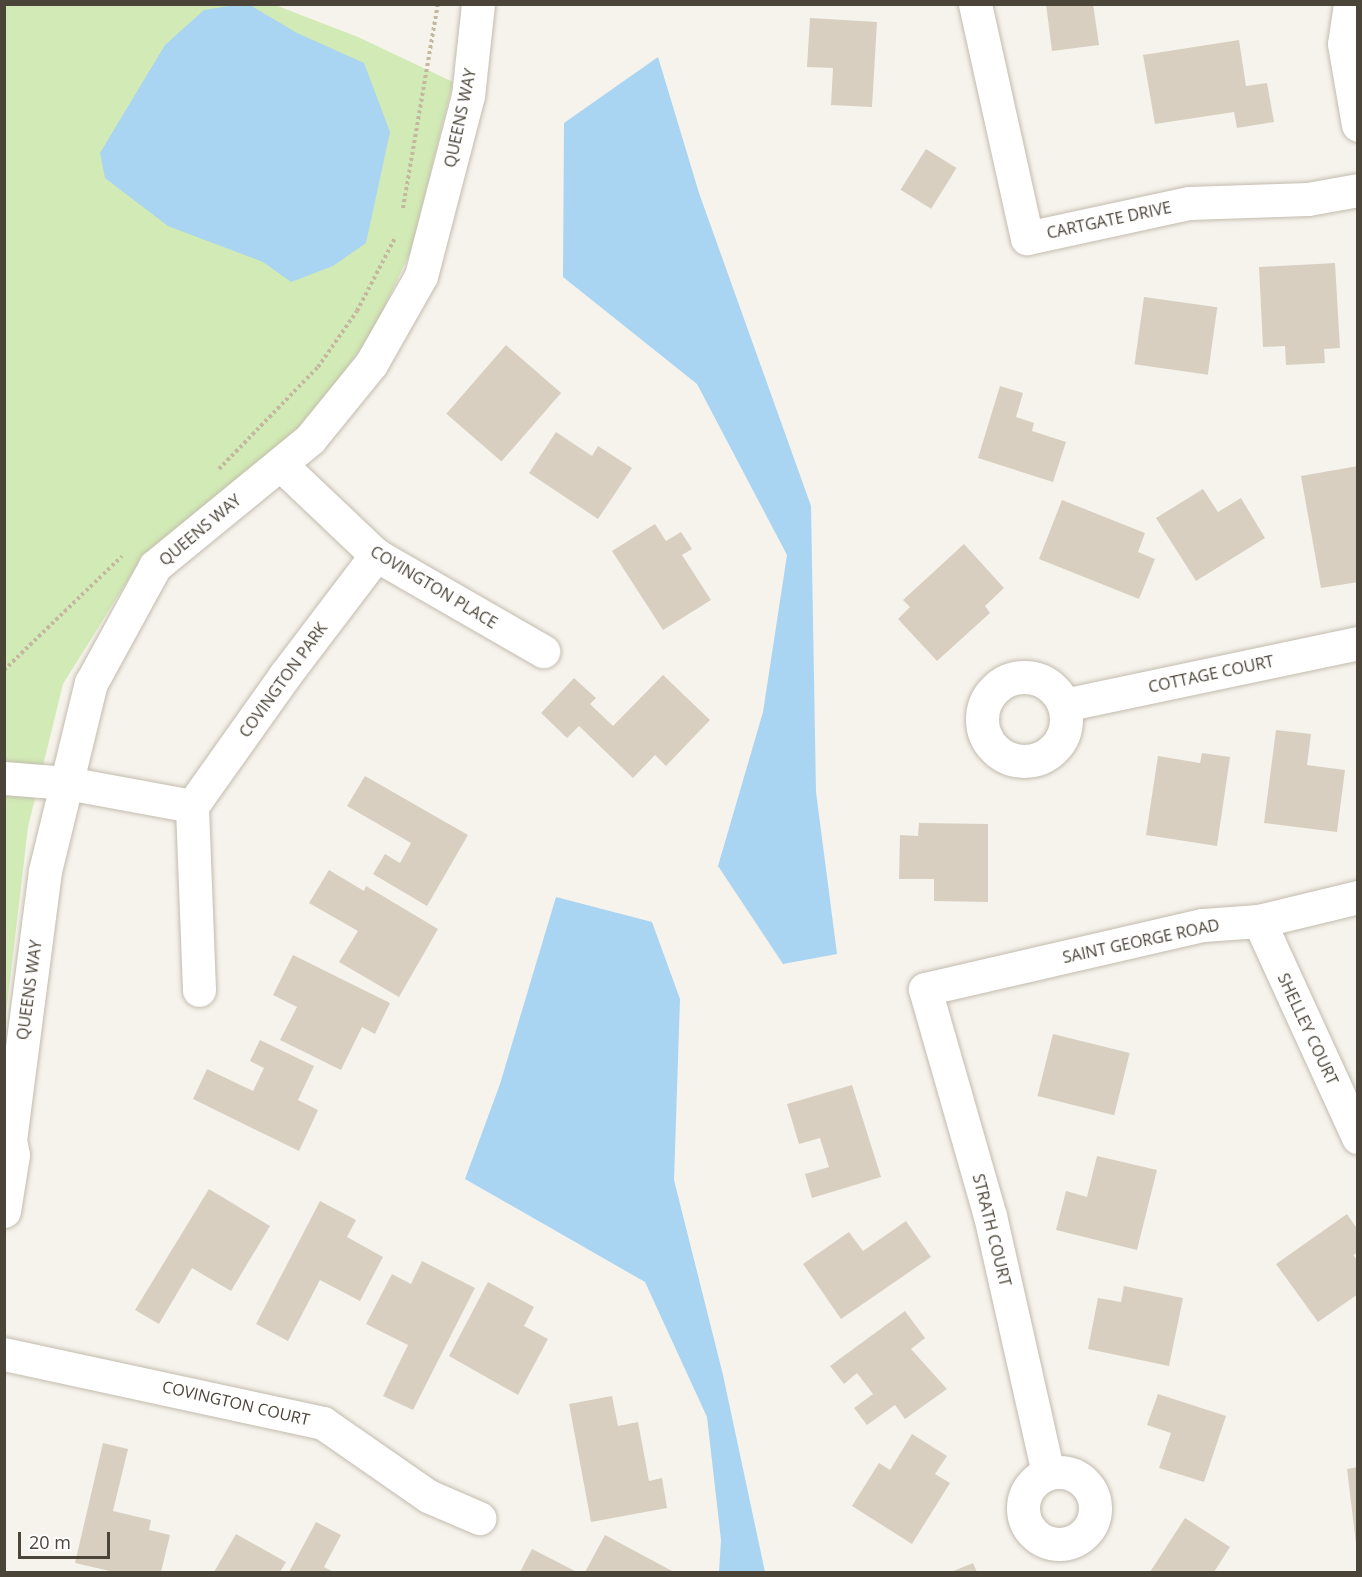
<!DOCTYPE html>
<style>
body{margin:0}
#map{position:relative;width:1362px;height:1577px;overflow:hidden;background:#f6f3ec;font-family:"Open Sans",sans-serif}
div>[style]{position:absolute}
.green>*{inset:0;background:#d2eab5}
.water>*{inset:0;background:#a9d4f2}
.building>*{inset:0;background:#d8cfc1;transform-origin:0 0}
.path>*{height:4px;margin-top:-2px;transform-origin:0;background:repeating-linear-gradient(90deg,#c4b79f 0 3px,transparent 0 6px)}
.roads{filter:drop-shadow(0 0 2px #c2bbae) drop-shadow(0 0 2px #c2bbae)}
.minor>*{height:33px;margin:-16.5px;padding:0 16.5px;transform-origin:16.5px;border-radius:16.5px;background:#fff}
.minor>.ring{margin:-16.5px;padding:0;box-sizing:content-box;background:none;border:33px solid #fff;border-radius:50%}
span{translate:-50% -50%;white-space:nowrap;text-align:center;line-height:1.15;-webkit-text-stroke:6px #fff;paint-order:stroke}
.street-label{font-size:16px;color:#4b4439}
.frame{position:absolute;inset:0;border:6px solid #4b4439;pointer-events:none}
.scale{position:absolute;left:18px;top:1532px;width:92px;height:27px;box-sizing:border-box;border:3px solid #4b4439;border-top:0;padding-left:8px;font-size:18px;line-height:21px;white-space:nowrap;color:#4b4439;-webkit-text-stroke:4px #fff;paint-order:stroke}
</style>
<div id="map">
<div class="green">
<div style="clip-path:polygon(5px 5px,275px 5px,358px 37px,453px 82px,411px 251px,372px 333px,312px 416px,136px 567px,63px 684px,28px 827px,5px 1023px)"></div>
</div>
<div class="water">
<div style="clip-path:polygon(242px 4px,250px 5px,297px 33px,364px 63px,390px 132px,366px 243px,333px 266px,291px 282px,263px 262px,168px 226px,105px 178px,100px 153px,165px 45px,204px 10px)"></div>
<div style="clip-path:polygon(658px 57px,699px 193px,811px 506px,816px 792px,837px 954px,783px 964px,718px 866px,763px 712px,787px 555px,697px 384px,563px 277px,564px 123px)"></div>
<div style="clip-path:polygon(556px 897px,652px 922px,680px 999px,674px 1180px,723px 1375px,765px 1572px,719px 1572px,721px 1540px,707px 1417px,645px 1282px,465px 1179px,500px 1084px)"></div>
</div>
<div class="building">
<div style="clip-path:polygon(1046px 4px,1093px 4px,1099px 45px,1052px 51px)"></div>
<div style="clip-path:polygon(810px 18px,877px 22px,872px 107px,831px 105px,833px 68px,807px 67px)"></div>
<div style="clip-path:polygon(1239px 40px,1246px 86px,1267px 83px,1274px 122px,1237px 128px,1234px 112px,1155px 124px,1143px 55px)"></div>
<div style="left:926px;top:149px;width:36px;height:48px;rotate:32deg"></div>
<div style="clip-path:polygon(1335px 263px,1340px 348px,1324px 349px,1325px 363px,1286px 365px,1285px 346px,1263px 347px,1259px 267px)"></div>
<div style="left:1144px;top:297px;width:74px;height:68px;rotate:8deg"></div>
<div style="left:506px;top:345px;width:73px;height:91px;rotate:41deg"></div>
<div style="clip-path:polygon(1000px 386px,1023px 393px,1016px 417px,1034px 423px,1032px 431px,1066px 442px,1053px 482px,978px 458px)"></div>
<div style="clip-path:polygon(556px 432px,592px 456px,598px 446px,632px 468px,598px 519px,529px 473px)"></div>
<div style="clip-path:polygon(1358px 466px,1358px 582px,1321px 588px,1301px 476px)"></div>
<div style="clip-path:polygon(1203px 489px,1218px 512px,1241px 498px,1265px 538px,1196px 581px,1156px 518px)"></div>
<div style="clip-path:polygon(1062px 500px,1145px 533px,1138px 552px,1155px 559px,1139px 599px,1039px 559px)"></div>
<div style="clip-path:polygon(655px 524px,666px 541px,681px 532px,692px 549px,682px 555px,711px 600px,663px 630px,612px 551px)"></div>
<div style="clip-path:polygon(964px 544px,1004px 588px,985px 606px,990px 613px,937px 661px,898px 619px,910px 607px,903px 600px)"></div>
<div style="clip-path:polygon(663px 675px,710px 720px,666px 766px,655px 755px,633px 778px,579px 726px,567px 738px,541px 713px,574px 678px,596px 698px,590px 704px,613px 726px)"></div>
<div style="clip-path:polygon(1276px 730px,1311px 734px,1307px 765px,1345px 770px,1337px 832px,1264px 823px)"></div>
<div style="clip-path:polygon(1202px 753px,1230px 757px,1217px 846px,1146px 835px,1158px 756px,1200px 763px)"></div>
<div style="clip-path:polygon(365px 776px,468px 835px,427px 906px,373px 874px,385px 854px,400px 863px,411px 843px,347px 806px)"></div>
<div style="clip-path:polygon(919px 823px,988px 824px,988px 902px,934px 901px,934px 879px,899px 879px,900px 835px,918px 836px)"></div>
<div style="clip-path:polygon(329px 870px,364px 891px,366px 886px,438px 929px,399px 997px,339px 962px,358px 931px,309px 903px)"></div>
<div style="clip-path:polygon(293px 955px,390px 1003px,375px 1034px,362px 1027px,341px 1070px,280px 1040px,297px 1007px,273px 995px)"></div>
<div style="left:1053px;top:1034px;width:79px;height:64px;rotate:14deg"></div>
<div style="clip-path:polygon(260px 1040px,314px 1066px,298px 1100px,318px 1110px,299px 1151px,193px 1099px,207px 1069px,253px 1091px,264px 1068px,250px 1061px)"></div>
<div style="clip-path:polygon(852px 1085px,881px 1177px,812px 1198px,805px 1174px,829px 1167px,820px 1138px,799px 1144px,787px 1104px)"></div>
<div style="clip-path:polygon(1097px 1156px,1157px 1170px,1137px 1250px,1056px 1230px,1066px 1191px,1087px 1197px)"></div>
<div style="clip-path:polygon(209px 1189px,270px 1226px,231px 1291px,192px 1268px,159px 1324px,135px 1310px)"></div>
<div style="clip-path:polygon(320px 1201px,356px 1220px,347px 1237px,383px 1257px,360px 1301px,320px 1280px,288px 1341px,256px 1324px)"></div>
<div style="clip-path:polygon(1347px 1214px,1358px 1230px,1358px 1252px,1353px 1255px,1358px 1261px,1358px 1294px,1318px 1322px,1276px 1264px)"></div>
<div style="clip-path:polygon(906px 1221px,931px 1257px,841px 1319px,803px 1264px,849px 1232px,863px 1251px)"></div>
<div style="clip-path:polygon(422px 1261px,475px 1288px,413px 1410px,383px 1396px,408px 1345px,366px 1324px,392px 1274px,411px 1284px)"></div>
<div style="clip-path:polygon(488px 1282px,534px 1307px,524px 1326px,548px 1339px,518px 1395px,449px 1356px)"></div>
<div style="clip-path:polygon(1124px 1286px,1183px 1298px,1169px 1366px,1088px 1349px,1098px 1298px,1121px 1302px)"></div>
<div style="clip-path:polygon(905px 1311px,925px 1338px,911px 1349px,947px 1389px,905px 1419px,895px 1405px,867px 1425px,854px 1408px,873px 1394px,857px 1373px,844px 1384px,830px 1366px)"></div>
<div style="clip-path:polygon(1158px 1394px,1226px 1416px,1204px 1482px,1159px 1468px,1171px 1433px,1147px 1425px)"></div>
<div style="clip-path:polygon(612px 1396px,618px 1426px,638px 1422px,649px 1481px,662px 1478px,667px 1508px,591px 1522px,569px 1404px)"></div>
<div style="clip-path:polygon(912px 1434px,947px 1456px,935px 1474px,950px 1483px,912px 1544px,852px 1506px,879px 1463px,890px 1470px)"></div>
<div style="clip-path:polygon(103px 1443px,128px 1449px,113px 1511px,151px 1520px,149px 1530px,170px 1535px,161px 1572px,114px 1572px,75px 1563px)"></div>
<div style="clip-path:polygon(1358px 1467px,1358px 1543px,1356px 1543px,1347px 1469px)"></div>
<div style="clip-path:polygon(1185px 1518px,1230px 1547px,1214px 1572px,1150px 1572px)"></div>
<div style="clip-path:polygon(316px 1522px,341px 1535px,324px 1567px,334px 1572px,289px 1572px)"></div>
<div style="clip-path:polygon(236px 1534px,286px 1562px,280px 1572px,214px 1572px)"></div>
<div style="clip-path:polygon(605px 1535px,674px 1572px,585px 1572px)"></div>
<div style="clip-path:polygon(532px 1549px,577px 1572px,520px 1572px)"></div>
<div style="clip-path:polygon(973px 1563px,977px 1572px,951px 1572px)"></div>
</div>
<div class="path">
<div style="left:403px;top:208px;width:207px;rotate:-80.3deg"></div>
<div style="left:219px;top:469px;width:142px;rotate:-45.9deg"></div>
<div style="left:318px;top:367px;width:68px;rotate:-55.1deg"></div>
<div style="left:357px;top:311px;width:82px;rotate:-62.5deg"></div>
<div style="left:4px;top:670px;width:164px;rotate:-44deg"></div>
</div>
<div class="roads">
<div class="minor">
<div style="left:975px;top:4px;width:240px;rotate:77.5deg"></div>
<div style="left:1027px;top:238px;width:166px;rotate:-12.2deg"></div>
<div style="left:1189px;top:203px;width:119px;rotate:-1.9deg"></div>
<div style="left:1308px;top:199px;width:51px;rotate:-10.2deg"></div>
<div style="left:1350px;top:4px;width:40px;rotate:98.5deg"></div>
<div style="left:1344px;top:44px;width:82px;rotate:80.2deg"></div>
<div style="left:280px;top:464px;width:132px;rotate:43.5deg"></div>
<div style="left:376px;top:555px;width:193px;rotate:29.9deg"></div>
<div class="ring" style="left:982px;top:677px;width:51px;height:51px"></div>
<div style="left:1064px;top:705px;width:300px;rotate:-11.9deg"></div>
<div style="left:4px;top:778px;width:63px;rotate:4.5deg"></div>
<div style="left:67px;top:783px;width:127px;rotate:10.4deg"></div>
<div style="left:1259px;top:921px;width:238px;rotate:65.4deg"></div>
<div style="left:199px;top:990px;width:184px;rotate:-92.2deg"></div>
<div style="left:192px;top:806px;width:161px;rotate:-54.6deg"></div>
<div style="left:285px;top:675px;width:151px;rotate:-52.8deg"></div>
<div style="left:4px;top:1211px;width:57px;rotate:-80.9deg"></div>
<div style="left:13px;top:1155px;width:15px;rotate:-101deg"></div>
<div style="left:10px;top:1140px;width:271px;rotate:-82.6deg"></div>
<div style="left:45px;top:871px;width:194px;rotate:-76.3deg"></div>
<div style="left:91px;top:683px;width:133px;rotate:-61.3deg"></div>
<div style="left:155px;top:566px;width:200px;rotate:-39.3deg"></div>
<div style="left:310px;top:439px;width:97px;rotate:-50.9deg"></div>
<div style="left:371px;top:364px;width:101px;rotate:-60.4deg"></div>
<div style="left:421px;top:276px;width:186px;rotate:-75.4deg"></div>
<div style="left:468px;top:96px;width:93px;rotate:-83.8deg"></div>
<div style="left:4px;top:1354px;width:326px;rotate:12.2deg"></div>
<div style="left:323px;top:1423px;width:128px;rotate:34.8deg"></div>
<div style="left:428px;top:1496px;width:56px;rotate:23.3deg"></div>
<div class="ring" style="left:1023px;top:1472px;width:39px;height:39px"></div>
<div style="left:1048px;top:1473px;width:263px;rotate:-102.7deg"></div>
<div style="left:990px;top:1216px;width:236px;rotate:-106deg"></div>
<div style="left:925px;top:989px;width:285px;rotate:-13deg"></div>
<div style="left:1203px;top:925px;width:56px;rotate:-4.1deg"></div>
<div style="left:1259px;top:921px;width:102px;rotate:-13.6deg"></div>
</div>
</div>
<div class="street-label">
<span style="left:460px;top:118px;rotate:-78deg">QUEENS WAY</span>
<span style="left:1109px;top:220px;rotate:-12deg">CARTGATE DRIVE</span>
<span style="left:200px;top:530px;rotate:-40deg">QUEENS WAY</span>
<span style="left:434px;top:587px;rotate:31deg">COVINGTON PLACE</span>
<span style="left:1211px;top:674px;rotate:-12deg">COTTAGE COURT</span>
<span style="left:283px;top:680px;rotate:-54deg">COVINGTON PARK</span>
<span style="left:1141px;top:941px;rotate:-12deg">SAINT GEORGE ROAD</span>
<span style="left:29px;top:990px;rotate:-82deg">QUEENS WAY</span>
<span style="left:1308px;top:1029px;rotate:65deg">SHELLEY COURT</span>
<span style="left:992px;top:1230px;rotate:76deg">STRATH COURT</span>
<span style="left:236px;top:1403px;rotate:13deg">COVINGTON COURT</span>
</div>
<div class="frame"></div>
<div class="scale">20 m</div>
</div>
